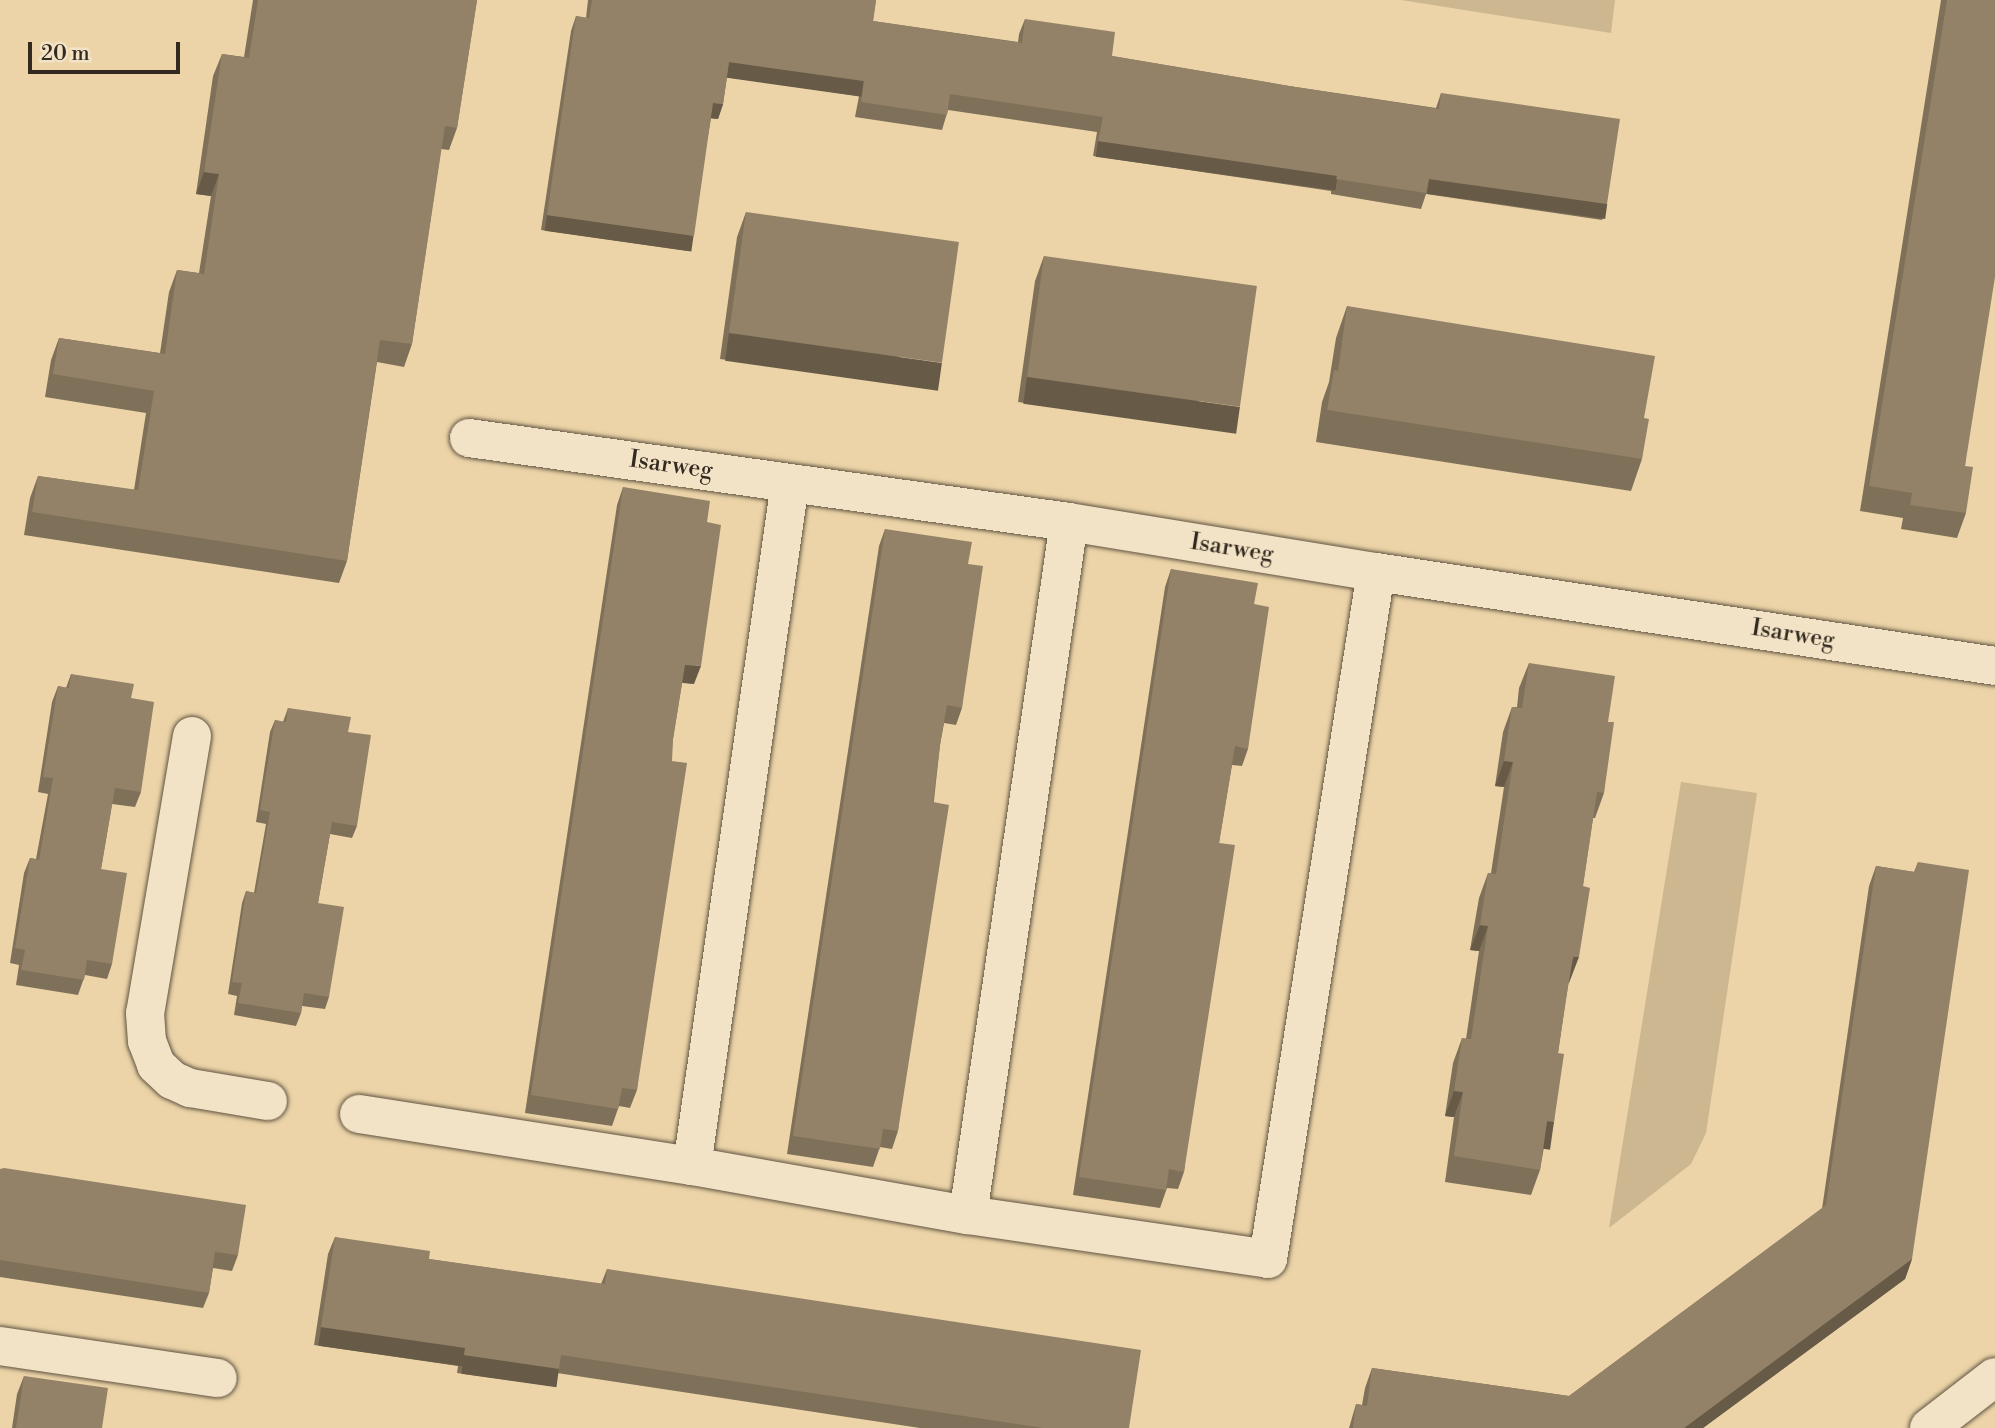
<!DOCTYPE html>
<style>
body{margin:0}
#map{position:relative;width:1995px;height:1428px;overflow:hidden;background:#ecd4a8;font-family:"Libre Bodoni",serif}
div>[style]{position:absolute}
.green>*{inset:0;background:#ccb791}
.roads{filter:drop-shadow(0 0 2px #605442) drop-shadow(0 0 2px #605442)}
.minor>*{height:38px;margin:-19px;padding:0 19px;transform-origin:19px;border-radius:19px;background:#f3e3c6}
.wall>*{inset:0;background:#7e7059}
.shaded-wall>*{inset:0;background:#675b48;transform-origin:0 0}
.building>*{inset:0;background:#938267;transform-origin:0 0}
span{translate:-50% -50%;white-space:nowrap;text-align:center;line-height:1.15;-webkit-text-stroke:6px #f3e3c6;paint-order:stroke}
.street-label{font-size:24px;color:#322920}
.scale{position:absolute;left:28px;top:42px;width:152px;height:32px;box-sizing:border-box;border:4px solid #322920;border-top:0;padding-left:9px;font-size:21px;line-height:24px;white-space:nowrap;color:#322920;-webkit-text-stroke:5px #f3e3c6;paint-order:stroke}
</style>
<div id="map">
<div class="green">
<div style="clip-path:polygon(1401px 0,1615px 0,1611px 33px)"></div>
<div style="clip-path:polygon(1681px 782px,1757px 793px,1706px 1133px,1691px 1164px,1609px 1228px)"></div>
</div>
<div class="roads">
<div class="minor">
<div style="left:469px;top:438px;width:606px;rotate:7.97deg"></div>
<div style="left:1069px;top:522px;width:311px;rotate:9.3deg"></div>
<div style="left:1376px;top:572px;width:626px;rotate:8.63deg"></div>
<div style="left:192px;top:736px;width:281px;rotate:99.6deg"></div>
<div style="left:145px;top:1013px;width:28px;rotate:86deg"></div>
<div style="left:147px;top:1041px;width:26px;rotate:69deg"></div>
<div style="left:156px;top:1065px;width:22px;rotate:43deg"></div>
<div style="left:172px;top:1080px;width:20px;rotate:24deg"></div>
<div style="left:190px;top:1088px;width:79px;rotate:9.5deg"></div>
<div style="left:359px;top:1114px;width:337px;rotate:8.9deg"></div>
<div style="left:692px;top:1166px;width:280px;rotate:10.1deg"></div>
<div style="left:968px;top:1215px;width:303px;rotate:8.3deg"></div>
<div style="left:1268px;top:1259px;width:695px;rotate:-81.07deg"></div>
<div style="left:692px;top:1166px;width:690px;rotate:-81.83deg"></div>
<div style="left:968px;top:1215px;width:700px;rotate:-81.71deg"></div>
<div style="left:0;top:1346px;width:220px;rotate:8.4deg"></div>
<div style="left:1929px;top:1428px;width:83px;rotate:-37.7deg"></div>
</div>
</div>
<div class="wall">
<div style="clip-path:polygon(253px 0,477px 0,457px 128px,449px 150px,441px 149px,412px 344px,404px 367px,377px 362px,347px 561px,339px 583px,24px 535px,30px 498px,38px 476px,134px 490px,146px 413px,45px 397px,51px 360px,59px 338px,160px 353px,169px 292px,177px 270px,199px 273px,211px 196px,196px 194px,213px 76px,222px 54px,244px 57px)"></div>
<div style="clip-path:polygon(588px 0,876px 0,873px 21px,1018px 42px,1019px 34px,1025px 19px,1112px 56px,1289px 86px,1436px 108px,1441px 93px,1607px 204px,1602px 220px,1426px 194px,1421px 209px,1331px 194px,1331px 191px,1093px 156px,1097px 132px,948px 110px,942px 130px,855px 117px,859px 96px,727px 77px,723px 104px,718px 119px,711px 118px,688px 251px,541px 230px,571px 31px,576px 16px,586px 18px)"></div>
<div style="clip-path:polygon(1941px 0,1995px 0,1965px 466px,1966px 513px,1957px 538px,1901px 529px,1903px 518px,1860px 511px)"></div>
<div style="clip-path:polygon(746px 212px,933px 389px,720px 359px,737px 237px)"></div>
<div style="clip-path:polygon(1044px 256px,1231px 432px,1018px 402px,1035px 281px)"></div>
<div style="clip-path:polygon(1347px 306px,1644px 418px,1642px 459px,1631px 491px,1316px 442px,1322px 402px,1329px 382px,1336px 338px)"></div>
<div style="clip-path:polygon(623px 487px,707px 522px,694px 684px,682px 683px,673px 739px,637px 1090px,630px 1108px,619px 1106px,612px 1126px,525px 1113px,617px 505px)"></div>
<div style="clip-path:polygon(885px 529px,968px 564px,962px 708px,956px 725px,944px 723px,940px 745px,898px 1131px,892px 1149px,880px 1147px,873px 1167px,787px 1154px,879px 546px)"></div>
<div style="clip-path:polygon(1171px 569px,1254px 604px,1248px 749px,1242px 766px,1232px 765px,1219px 843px,1184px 1172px,1178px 1189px,1167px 1188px,1160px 1208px,1073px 1195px,1165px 587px)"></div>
<div style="clip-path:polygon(1529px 663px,1608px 722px,1604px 793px,1595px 818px,1593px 818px,1558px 1053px,1554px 1122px,1545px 1148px,1544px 1147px,1540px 1170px,1531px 1195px,1445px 1182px,1454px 1117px,1445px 1116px,1453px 1063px,1462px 1038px,1466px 1039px,1479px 951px,1470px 950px,1479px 898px,1488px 873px,1491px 873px,1504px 787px,1495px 786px,1503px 732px,1512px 707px,1517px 707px,1519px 688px)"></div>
<div style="clip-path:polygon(71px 674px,131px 698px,141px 792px,135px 807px,112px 804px,101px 869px,112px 964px,107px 979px,85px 975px,78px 995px,16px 985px,19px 965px,10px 963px,24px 873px,30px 858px,36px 859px,48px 794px,38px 792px,52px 702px,58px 686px,66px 688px)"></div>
<div style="clip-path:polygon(288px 708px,348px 732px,357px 826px,352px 838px,330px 834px,318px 903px,329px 997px,325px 1009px,302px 1006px,301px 1013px,296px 1026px,234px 1015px,237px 996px,228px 994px,242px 903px,246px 891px,254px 893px,266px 824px,256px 822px,270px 732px,275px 720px,283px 722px)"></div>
<div style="clip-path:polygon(1918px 862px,1912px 1259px,1905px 1279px,1703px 1428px,1349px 1428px,1356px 1404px,1362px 1405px,1365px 1388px,1372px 1368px,1569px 1396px,1822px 1209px,1869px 886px,1876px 866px,1914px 872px)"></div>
<div style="clip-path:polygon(0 1169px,238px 1255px,232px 1271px,213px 1268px,209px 1293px,203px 1308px,0 1277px)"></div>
<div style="clip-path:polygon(335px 1237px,429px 1259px,601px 1284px,607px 1269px,1129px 1428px,920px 1428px,557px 1373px,552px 1386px,457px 1373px,458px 1366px,314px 1345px,328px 1254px)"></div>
<div style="clip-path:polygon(24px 1376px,102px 1428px,12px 1428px,17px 1394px)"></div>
</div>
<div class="shaded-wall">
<div style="left:729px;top:62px;width:136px;height:16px;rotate:8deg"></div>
<div style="clip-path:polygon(713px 103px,723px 104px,718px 119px,707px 118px)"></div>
<div style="left:1098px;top:141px;width:242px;height:16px;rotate:8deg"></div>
<div style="clip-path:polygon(204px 172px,219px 174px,211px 196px,196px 194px)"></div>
<div style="left:1429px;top:179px;width:180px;height:15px;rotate:8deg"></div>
<div style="left:547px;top:215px;width:148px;height:16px;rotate:8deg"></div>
<div style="left:729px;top:333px;width:215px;height:28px;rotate:8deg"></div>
<div style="left:1027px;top:377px;width:215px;height:27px;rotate:8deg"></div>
<div style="clip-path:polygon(685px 665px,701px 666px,694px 684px,679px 682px)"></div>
<div style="clip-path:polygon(1504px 761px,1513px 762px,1504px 787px,1495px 786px)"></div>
<div style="clip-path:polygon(1480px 925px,1488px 926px,1479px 951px,1470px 950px)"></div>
<div style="clip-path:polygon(1573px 957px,1579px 957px,1569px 983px,1563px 982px)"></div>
<div style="clip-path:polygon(1454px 1091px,1463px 1092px,1454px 1117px,1445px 1116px)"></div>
<div style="left:1547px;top:1121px;width:7px;height:28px;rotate:8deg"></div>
<div style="clip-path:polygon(1912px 1259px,1905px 1279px,1703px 1428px,1684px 1428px)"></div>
<div style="left:321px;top:1327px;width:146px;height:19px;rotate:8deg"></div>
<div style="left:464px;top:1355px;width:96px;height:19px;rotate:8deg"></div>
</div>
<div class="building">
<div style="clip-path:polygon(258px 0,477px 0,457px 128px,445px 126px,412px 344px,380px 340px,347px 561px,32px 512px,38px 476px,138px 490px,154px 391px,53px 374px,59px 338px,165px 354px,177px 270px,204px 274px,219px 174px,204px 172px,222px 54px,249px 58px)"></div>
<div style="clip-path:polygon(592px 0,876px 0,873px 21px,1022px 43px,1025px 19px,1115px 32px,1112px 56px,1289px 86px,1439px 109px,1441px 93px,1620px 119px,1607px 204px,1429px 179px,1426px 193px,1336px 179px,1337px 176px,1098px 141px,1103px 117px,950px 94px,947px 115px,861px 102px,864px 81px,729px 62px,723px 104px,713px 103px,694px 236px,547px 215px,576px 16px,589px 18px)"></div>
<div style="clip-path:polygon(1947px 0,1995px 0,1995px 277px,1965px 466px,1973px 467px,1966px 513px,1910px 505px,1912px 493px,1869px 486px)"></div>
<div style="left:746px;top:212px;width:215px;height:122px;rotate:8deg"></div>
<div style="left:1044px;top:256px;width:215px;height:122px;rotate:8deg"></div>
<div style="clip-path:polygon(1347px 306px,1655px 356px,1644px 418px,1649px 419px,1642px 459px,1327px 410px,1334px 370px,1338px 371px)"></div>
<div style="clip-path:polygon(623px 487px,710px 501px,707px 522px,721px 525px,701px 666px,685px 665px,673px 739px,672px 761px,687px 763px,637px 1090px,622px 1088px,618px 1109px,531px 1095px)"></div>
<div style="clip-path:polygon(885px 529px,972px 542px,968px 564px,983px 566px,962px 708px,947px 705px,940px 745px,933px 802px,949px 805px,898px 1131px,883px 1129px,880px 1149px,793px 1136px)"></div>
<div style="clip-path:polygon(1171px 569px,1258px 583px,1254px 604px,1269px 607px,1248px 749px,1235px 746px,1219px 843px,1235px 845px,1184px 1172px,1169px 1169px,1166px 1190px,1079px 1177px)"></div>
<div style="clip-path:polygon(1529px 663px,1615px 676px,1608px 722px,1614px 722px,1604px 793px,1597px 792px,1583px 886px,1590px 888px,1579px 957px,1573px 957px,1565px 1005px,1558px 1053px,1564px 1054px,1554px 1122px,1547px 1121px,1540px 1170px,1454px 1156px,1463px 1092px,1454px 1091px,1462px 1038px,1471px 1039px,1478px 992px,1488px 926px,1480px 925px,1488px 873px,1496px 874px,1503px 828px,1513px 762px,1504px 761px,1512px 707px,1522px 708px)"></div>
<div style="clip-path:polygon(71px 674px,134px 684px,131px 698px,154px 702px,141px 792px,115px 788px,101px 869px,127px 873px,112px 964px,87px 960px,84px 980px,21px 970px,25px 950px,15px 948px,30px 858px,39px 860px,53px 778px,43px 777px,58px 686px,69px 688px)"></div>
<div style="clip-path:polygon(288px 708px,351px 717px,348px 732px,371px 735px,357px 826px,332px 822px,318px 903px,344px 907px,329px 997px,304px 993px,301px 1013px,238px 1003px,242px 983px,232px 982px,246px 891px,256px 893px,270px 812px,260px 810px,275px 720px,286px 722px)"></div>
<div style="clip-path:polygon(1918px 862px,1969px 870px,1912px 1259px,1684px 1428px,1353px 1428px,1356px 1404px,1367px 1406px,1372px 1368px,1569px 1396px,1826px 1205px,1876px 866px,1915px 872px)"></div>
<div style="clip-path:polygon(4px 1168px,246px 1205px,238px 1255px,215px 1252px,209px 1293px,0 1260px,0 1169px)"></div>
<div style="clip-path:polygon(335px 1237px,430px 1251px,429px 1259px,605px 1284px,607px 1269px,1141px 1350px,1129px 1428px,1043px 1428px,561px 1355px,559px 1369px,464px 1355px,465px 1348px,321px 1327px)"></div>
<div style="clip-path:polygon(24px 1376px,108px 1388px,102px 1428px,16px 1428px)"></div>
</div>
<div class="street-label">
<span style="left:671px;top:466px;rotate:8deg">Isarweg</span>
<span style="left:1232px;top:549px;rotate:9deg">Isarweg</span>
<span style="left:1793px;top:635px;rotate:9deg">Isarweg</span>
</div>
<div class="scale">20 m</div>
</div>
